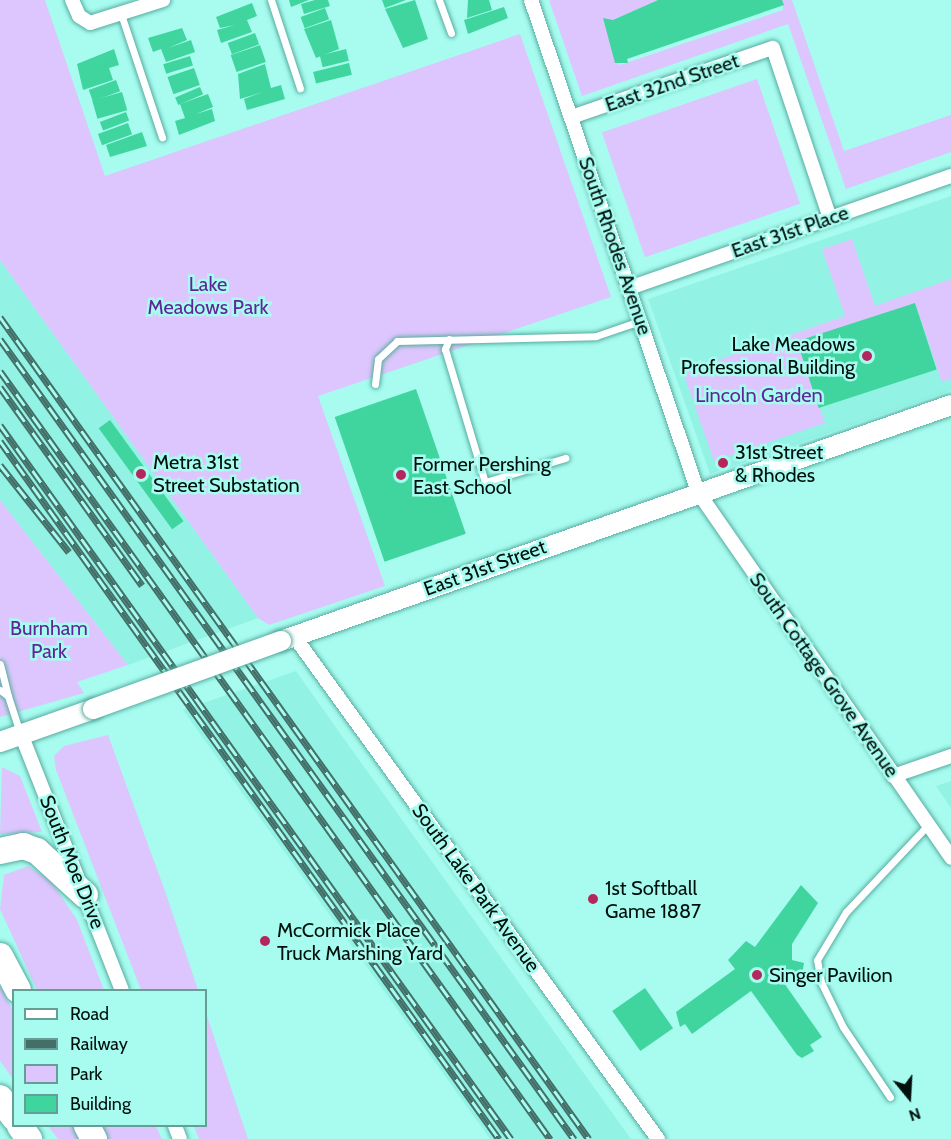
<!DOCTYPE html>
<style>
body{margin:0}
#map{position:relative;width:951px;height:1139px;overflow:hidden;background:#a7fcef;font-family:Cabin,sans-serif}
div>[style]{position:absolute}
.built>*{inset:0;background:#92f3e5}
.green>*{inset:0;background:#ddc6fd;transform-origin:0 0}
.building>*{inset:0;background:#40d59e;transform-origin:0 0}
.roads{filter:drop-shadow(0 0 2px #57aca0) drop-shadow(0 0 2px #57aca0)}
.service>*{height:7px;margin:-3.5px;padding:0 3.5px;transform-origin:3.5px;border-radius:3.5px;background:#fff}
.minor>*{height:14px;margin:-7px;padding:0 7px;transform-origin:7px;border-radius:7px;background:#fff}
.secondary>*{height:20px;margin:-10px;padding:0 10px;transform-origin:10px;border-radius:10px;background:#fff}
.motorway>*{height:26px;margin:-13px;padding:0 13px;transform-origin:13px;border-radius:13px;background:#fff}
.rail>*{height:7px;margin-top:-3.5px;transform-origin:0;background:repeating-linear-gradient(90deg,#a7fcef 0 14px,#436f68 0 28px);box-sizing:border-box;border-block:2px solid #436f68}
.bridges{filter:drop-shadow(0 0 2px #57aca0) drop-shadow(0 0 2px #57aca0)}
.secondary-bridge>*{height:20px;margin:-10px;padding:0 10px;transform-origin:10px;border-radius:10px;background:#fff}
.dots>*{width:16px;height:16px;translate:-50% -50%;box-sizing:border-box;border:3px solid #a7fcef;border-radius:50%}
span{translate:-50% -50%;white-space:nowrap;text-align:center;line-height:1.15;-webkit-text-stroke:5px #a7fcef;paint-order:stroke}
.street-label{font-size:20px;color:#00100d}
.park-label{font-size:20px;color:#632499}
.poi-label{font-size:20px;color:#00100d}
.right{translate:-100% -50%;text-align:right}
.left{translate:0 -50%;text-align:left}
.legend{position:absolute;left:12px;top:989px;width:195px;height:138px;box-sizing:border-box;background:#a7fcef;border:2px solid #649e95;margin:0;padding:8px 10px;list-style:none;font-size:18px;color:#00100d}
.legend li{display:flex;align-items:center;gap:12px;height:30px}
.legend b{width:30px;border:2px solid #649e95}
.north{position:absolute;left:879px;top:1067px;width:60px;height:60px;-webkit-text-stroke:4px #a7fcef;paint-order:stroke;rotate:162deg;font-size:16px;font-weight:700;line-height:24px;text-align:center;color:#00100d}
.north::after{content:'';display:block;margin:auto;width:21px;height:27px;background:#00100d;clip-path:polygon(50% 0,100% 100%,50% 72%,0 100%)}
</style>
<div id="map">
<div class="built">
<div style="clip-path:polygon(951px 196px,951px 390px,710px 474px,648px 299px)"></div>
<div style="clip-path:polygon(0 260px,258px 618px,128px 665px,0 500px)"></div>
<div style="clip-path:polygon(296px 671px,342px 736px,631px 1139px,490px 1139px,183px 710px)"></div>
<div style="clip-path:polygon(951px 781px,951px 808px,936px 786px)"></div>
</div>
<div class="green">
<div style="clip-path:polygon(0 0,45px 0,105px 176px,520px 34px,611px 297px,318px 396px,385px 586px,269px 625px,258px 618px,0 260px)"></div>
<div style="clip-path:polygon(549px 0,658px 0,613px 20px,603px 19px,620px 65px,783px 10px,782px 0,792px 0,844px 151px,951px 115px,951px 152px,846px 189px,788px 24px,582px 96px)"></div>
<div style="left:757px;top:79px;width:132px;height:164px;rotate:71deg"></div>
<div style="clip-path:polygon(852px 239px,875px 306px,951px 279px,951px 379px,942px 382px,915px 303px,798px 343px,825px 423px,714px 461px,683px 372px,845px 316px,822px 249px)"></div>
<div style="clip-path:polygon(0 500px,128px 665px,77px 682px,84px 693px,0 717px)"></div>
<div style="clip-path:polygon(108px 735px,165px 891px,198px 990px,141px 990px,56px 770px,54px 756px,64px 746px)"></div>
<div style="clip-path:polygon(2px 767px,20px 776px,42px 832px,0 834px)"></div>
<div style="clip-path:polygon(28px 866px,51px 881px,77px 920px,104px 990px,37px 990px,0 909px,4px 875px)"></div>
<div style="clip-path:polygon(0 985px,13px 1011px,13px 1079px,0 1061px)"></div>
<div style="clip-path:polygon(206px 1013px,248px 1139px,199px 1139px,194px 1126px,206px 1126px)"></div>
<div style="clip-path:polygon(48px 1126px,74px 1126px,81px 1139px,58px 1139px)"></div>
<div style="clip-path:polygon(99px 1126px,156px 1126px,162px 1139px,106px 1139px)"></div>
</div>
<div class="building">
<div style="clip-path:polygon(289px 0,309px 0,291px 7px)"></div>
<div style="clip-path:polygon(315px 0,328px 0,330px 6px,304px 14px,301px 4px)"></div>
<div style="clip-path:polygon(382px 0,406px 0,385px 8px)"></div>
<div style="clip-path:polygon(415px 0,428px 39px,403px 48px,385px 9px)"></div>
<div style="clip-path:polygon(468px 0,489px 0,492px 10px,467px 18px)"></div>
<div style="clip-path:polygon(658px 0,782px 0,784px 5px,627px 59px,628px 63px,615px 63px,603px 18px,613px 20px)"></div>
<div style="clip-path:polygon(252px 3px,257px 16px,247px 20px,252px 32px,221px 43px,217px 30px,235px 25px,220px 28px,216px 17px)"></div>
<div style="clip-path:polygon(504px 7px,508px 18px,468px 34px,464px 20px)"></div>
<div style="left:325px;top:8px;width:12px;height:26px;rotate:70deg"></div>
<div style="clip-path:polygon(331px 20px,339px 49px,316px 58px,304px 29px)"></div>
<div style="clip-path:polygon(182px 28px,187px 40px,168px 48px,191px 40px,195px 52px,166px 62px,161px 49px,153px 52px,148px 38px)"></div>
<div style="left:255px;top:33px;width:12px;height:29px;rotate:70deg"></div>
<div style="left:260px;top:45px;width:18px;height:31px;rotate:71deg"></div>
<div style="clip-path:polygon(114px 49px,119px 65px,109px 68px,113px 80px,83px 90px,77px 64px)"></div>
<div style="left:346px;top:49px;width:12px;height:27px;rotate:76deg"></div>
<div style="left:190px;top:56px;width:10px;height:28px;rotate:73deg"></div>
<div style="left:349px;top:63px;width:12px;height:37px;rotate:76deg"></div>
<div style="clip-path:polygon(265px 64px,271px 88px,281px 85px,285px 99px,247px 110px,244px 99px,263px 92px,240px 99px,238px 74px)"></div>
<div style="left:194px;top:68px;width:18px;height:28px;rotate:71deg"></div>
<div style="left:116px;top:80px;width:12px;height:29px;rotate:70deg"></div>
<div style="left:200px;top:87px;width:8px;height:27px;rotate:67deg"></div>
<div style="left:122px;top:92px;width:19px;height:31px;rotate:74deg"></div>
<div style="clip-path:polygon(208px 94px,213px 107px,196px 114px,212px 109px,215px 121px,179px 135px,175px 121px,185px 118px,180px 104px)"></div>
<div style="left:126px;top:112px;width:9px;height:28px;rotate:69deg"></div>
<div style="left:128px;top:123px;width:12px;height:32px;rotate:70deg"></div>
<div style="clip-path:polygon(142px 132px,147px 146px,110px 157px,106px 145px)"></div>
<div style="left:915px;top:303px;width:70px;height:124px;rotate:72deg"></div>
<div style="left:416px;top:389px;width:153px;height:86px;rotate:71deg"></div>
<div style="left:110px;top:420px;width:125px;height:14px;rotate:54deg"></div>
<div style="clip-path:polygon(801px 885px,818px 903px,792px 944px,792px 960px,804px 963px,802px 974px,789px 971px,784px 983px,822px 1037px,810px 1045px,814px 1051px,802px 1058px,797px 1055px,751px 991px,692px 1034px,685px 1024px,680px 1027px,676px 1012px,735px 969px,728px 960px,746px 941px,755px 947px)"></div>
<div style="left:645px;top:988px;width:49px;height:40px;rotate:55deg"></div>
</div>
<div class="roads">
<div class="service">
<div style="left:271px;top:0;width:93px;rotate:71.8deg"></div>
<div style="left:439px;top:0;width:35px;rotate:70deg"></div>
<div style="left:121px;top:14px;width:130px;rotate:71.6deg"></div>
<div style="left:449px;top:339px;width:11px;rotate:112deg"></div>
<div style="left:445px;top:349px;width:139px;rotate:73.3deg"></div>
<div style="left:485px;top:482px;width:84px;rotate:-16.7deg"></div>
<div style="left:375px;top:384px;width:25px;rotate:-83deg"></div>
<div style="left:378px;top:359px;width:26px;rotate:-43deg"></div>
<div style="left:397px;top:341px;width:199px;rotate:-1.4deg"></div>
<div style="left:596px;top:336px;width:46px;rotate:-18.8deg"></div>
<div style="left:0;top:664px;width:33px;rotate:76deg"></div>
<div style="left:8px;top:696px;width:10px;rotate:-143deg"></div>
<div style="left:8px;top:696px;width:38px;rotate:72deg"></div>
<div style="left:890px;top:1097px;width:84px;rotate:-123.9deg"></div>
<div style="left:843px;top:1027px;width:50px;rotate:-116.1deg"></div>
<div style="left:821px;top:982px;width:22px;rotate:-100deg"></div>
<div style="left:817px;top:960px;width:56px;rotate:-58.9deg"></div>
<div style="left:846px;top:912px;width:120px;rotate:-46.7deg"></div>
</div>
<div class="minor">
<div style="left:72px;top:0;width:17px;rotate:66deg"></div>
<div style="left:79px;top:16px;width:13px;rotate:32deg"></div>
<div style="left:90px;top:23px;width:77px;rotate:-17.5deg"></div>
<div style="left:531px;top:0;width:520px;rotate:71.25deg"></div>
<div style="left:698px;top:492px;width:445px;rotate:55.3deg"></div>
<div style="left:571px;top:117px;width:213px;rotate:-18.9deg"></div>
<div style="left:773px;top:48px;width:179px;rotate:71.5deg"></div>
<div style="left:629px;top:288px;width:341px;rotate:-19.2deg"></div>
<div style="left:294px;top:636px;width:621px;rotate:54.11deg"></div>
<div style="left:21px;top:734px;width:275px;rotate:68.5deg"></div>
<div style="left:893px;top:776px;width:61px;rotate:-19deg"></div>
<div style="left:175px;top:1126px;width:14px;rotate:69deg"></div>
</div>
<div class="secondary">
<div style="left:281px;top:641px;width:710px;rotate:-19.4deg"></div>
<div style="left:0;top:742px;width:99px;rotate:-19.5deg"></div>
</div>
<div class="motorway">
<div style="left:0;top:851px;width:24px;rotate:-12deg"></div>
<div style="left:23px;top:846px;width:15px;rotate:20deg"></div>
<div style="left:37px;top:851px;width:65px;rotate:42.5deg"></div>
<div style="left:0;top:956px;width:38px;rotate:62deg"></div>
<div style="left:0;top:1098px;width:24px;rotate:54deg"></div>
<div style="left:20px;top:1126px;width:16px;rotate:55deg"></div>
<div style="left:87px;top:1126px;width:15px;rotate:62deg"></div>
</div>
</div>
<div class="rail">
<div style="left:0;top:317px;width:1011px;rotate:54.38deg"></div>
<div style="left:0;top:339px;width:985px;rotate:54.34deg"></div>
<div style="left:0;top:371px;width:945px;rotate:54.39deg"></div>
<div style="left:0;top:387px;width:244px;rotate:54.4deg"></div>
<div style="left:0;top:425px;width:878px;rotate:54.41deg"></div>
<div style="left:0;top:441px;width:858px;rotate:54.44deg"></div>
<div style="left:0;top:465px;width:111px;rotate:51.6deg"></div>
</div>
<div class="bridges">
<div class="secondary-bridge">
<div style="left:93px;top:709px;width:200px;rotate:-19.9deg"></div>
</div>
</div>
<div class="dots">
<div style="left:867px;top:356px;background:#b4275c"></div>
<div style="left:723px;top:463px;background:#b4275c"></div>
<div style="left:141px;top:474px;background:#b4275c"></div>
<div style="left:401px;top:475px;background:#b4275c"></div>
<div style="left:593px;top:899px;background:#b4275c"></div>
<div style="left:265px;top:941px;background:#b4275c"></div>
<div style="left:757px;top:975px;background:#b4275c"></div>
</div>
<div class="street-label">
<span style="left:672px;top:83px;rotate:-19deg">East 32nd Street</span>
<span style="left:790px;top:232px;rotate:-19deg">East 31st Place</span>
<span style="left:615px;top:246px;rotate:71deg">South Rhodes Avenue</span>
<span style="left:485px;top:568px;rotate:-20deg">East 31st Street</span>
<span style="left:824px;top:675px;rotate:55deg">South Cottage Grove Avenue</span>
<span style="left:72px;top:862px;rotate:68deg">South Moe Drive</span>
<span style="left:476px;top:888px;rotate:54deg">South Lake Park Avenue</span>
</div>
<div class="park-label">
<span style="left:208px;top:296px">Lake<br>Meadows Park</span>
<span style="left:759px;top:395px">Lincoln Garden</span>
<span style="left:49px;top:640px">Burnham<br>Park</span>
</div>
<div class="poi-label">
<span class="right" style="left:855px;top:356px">Lake Meadows<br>Professional Building</span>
<span class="left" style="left:735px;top:464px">31st Street<br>&amp; Rhodes</span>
<span class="left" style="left:153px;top:474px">Metra 31st<br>Street Substation</span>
<span class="left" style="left:413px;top:476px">Former Pershing<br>East School</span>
<span class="left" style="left:605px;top:900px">1st Softball<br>Game 1887</span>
<span class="left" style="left:277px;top:942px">McCormick Place<br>Truck Marshing Yard</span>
<span class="left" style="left:769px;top:975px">Singer Pavilion</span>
</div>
<ul class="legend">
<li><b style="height:8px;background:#fff"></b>Road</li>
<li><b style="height:8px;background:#436f68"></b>Railway</li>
<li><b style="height:16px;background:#ddc6fd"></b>Park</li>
<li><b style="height:16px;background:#40d59e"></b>Building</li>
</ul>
<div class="north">N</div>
</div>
